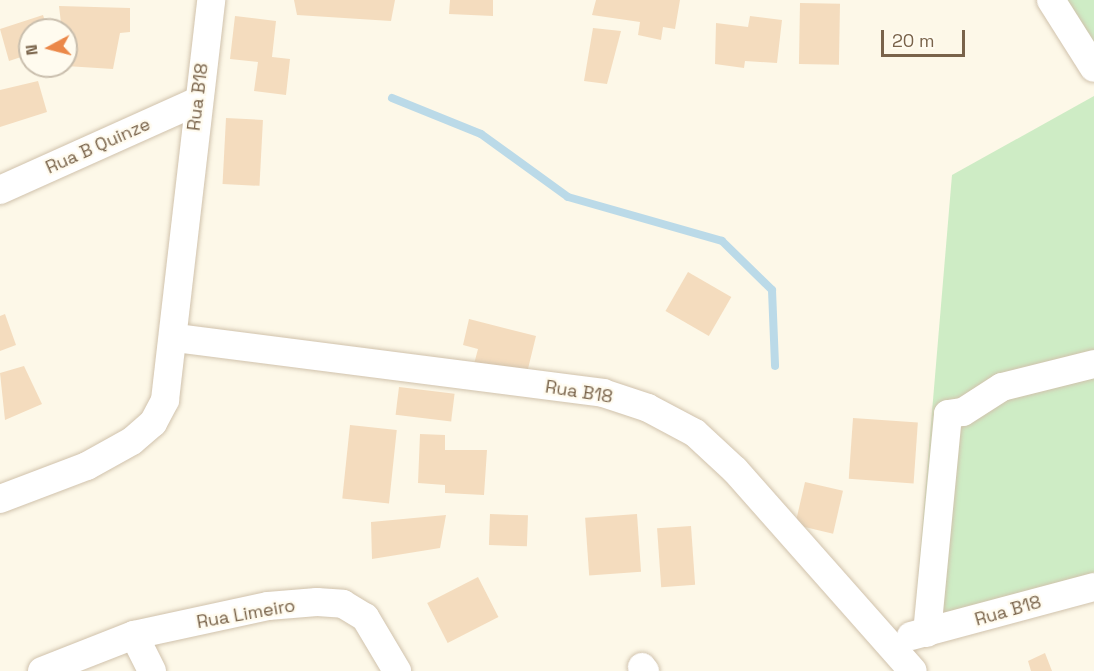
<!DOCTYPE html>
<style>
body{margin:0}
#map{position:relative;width:1094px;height:671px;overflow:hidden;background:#fdf8e8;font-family:"Space Grotesk",sans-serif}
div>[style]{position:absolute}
.green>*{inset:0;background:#ceecc5}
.stream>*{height:8px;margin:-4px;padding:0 4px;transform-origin:4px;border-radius:4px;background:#bbdae8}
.building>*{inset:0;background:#f4dcbe;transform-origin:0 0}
.roads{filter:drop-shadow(0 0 2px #d0c2ac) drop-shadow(0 0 2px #d0c2ac)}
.minor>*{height:28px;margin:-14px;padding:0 14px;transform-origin:14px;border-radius:14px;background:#fff}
span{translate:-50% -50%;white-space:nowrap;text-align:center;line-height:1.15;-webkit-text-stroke:4.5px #fffbef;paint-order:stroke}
.street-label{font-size:18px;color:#79634a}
.north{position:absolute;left:18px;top:18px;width:60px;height:60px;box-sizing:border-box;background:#fffbef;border:2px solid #c9bead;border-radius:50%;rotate:263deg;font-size:16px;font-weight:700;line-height:24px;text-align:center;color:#79634a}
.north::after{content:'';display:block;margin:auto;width:21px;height:27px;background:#eb8849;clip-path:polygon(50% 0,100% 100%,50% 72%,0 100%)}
.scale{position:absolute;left:881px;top:30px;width:84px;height:27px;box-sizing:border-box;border:3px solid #79634a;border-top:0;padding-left:8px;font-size:18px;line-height:21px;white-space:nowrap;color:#79634a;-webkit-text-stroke:4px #fffbef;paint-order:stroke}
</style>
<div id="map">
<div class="green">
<div style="clip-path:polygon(1054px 0,1094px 0,1094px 61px)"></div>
<div style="clip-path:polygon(1094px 96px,1094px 590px,914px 625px,952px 175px)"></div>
</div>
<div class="stream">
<div style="left:392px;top:98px;width:96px;rotate:22deg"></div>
<div style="left:481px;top:134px;width:107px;rotate:35.9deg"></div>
<div style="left:568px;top:197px;width:160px;rotate:15.9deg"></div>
<div style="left:722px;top:241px;width:70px;rotate:44.4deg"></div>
<div style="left:772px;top:290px;width:76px;rotate:87.7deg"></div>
</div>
<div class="building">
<div style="clip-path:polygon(294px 0,395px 0,391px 21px,297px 15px)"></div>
<div style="clip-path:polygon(450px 0,493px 0,493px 16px,449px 14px)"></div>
<div style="clip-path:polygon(596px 0,680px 0,675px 29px,663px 27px,661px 40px,638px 35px,640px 22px,592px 15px)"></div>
<div style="left:800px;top:3px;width:40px;height:61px;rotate:1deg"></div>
<div style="clip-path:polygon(59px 6px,130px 8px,130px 32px,120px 33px,113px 69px,66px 66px)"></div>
<div style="clip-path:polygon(43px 15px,48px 30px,30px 30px,30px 54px,9px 61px,0 29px)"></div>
<div style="clip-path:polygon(235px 16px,276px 21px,272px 57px,290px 59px,286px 95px,254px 91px,258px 62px,230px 59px)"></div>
<div style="clip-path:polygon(750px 16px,782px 20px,777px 63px,745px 61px,744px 68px,715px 64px,716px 23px,748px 27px)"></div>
<div style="clip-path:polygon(593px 28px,621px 31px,607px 84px,584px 81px)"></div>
<div style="clip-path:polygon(38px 81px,47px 112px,0 127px,0 90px)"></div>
<div style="left:226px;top:118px;width:37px;height:66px;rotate:3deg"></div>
<div style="left:688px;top:272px;width:50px;height:45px;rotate:30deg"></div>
<div style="clip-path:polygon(5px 314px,16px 345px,0 351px,0 316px)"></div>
<div style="clip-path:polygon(469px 319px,536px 336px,526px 377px,474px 364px,478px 349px,463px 345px)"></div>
<div style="clip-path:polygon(24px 366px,42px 404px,5px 420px,0 373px)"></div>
<div style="left:399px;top:387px;width:56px;height:28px;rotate:7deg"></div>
<div style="left:853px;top:418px;width:65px;height:61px;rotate:4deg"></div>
<div style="left:350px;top:425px;width:47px;height:74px;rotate:6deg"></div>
<div style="clip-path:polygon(420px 434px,445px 435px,445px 450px,487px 450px,484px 495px,445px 493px,445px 485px,418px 483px)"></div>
<div style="left:805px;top:482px;width:39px;height:44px;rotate:13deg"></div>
<div style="left:490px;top:514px;width:38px;height:31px;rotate:2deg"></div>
<div style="left:637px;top:514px;width:58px;height:52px;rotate:86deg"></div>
<div style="clip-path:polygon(446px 515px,440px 548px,372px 559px,371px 522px)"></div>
<div style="left:691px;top:526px;width:59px;height:34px;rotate:86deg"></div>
<div style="left:478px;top:577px;width:45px;height:57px;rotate:63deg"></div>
<div style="clip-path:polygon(1045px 653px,1052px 671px,1031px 671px,1028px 661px)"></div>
</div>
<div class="roads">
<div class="minor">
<div style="left:1051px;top:0;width:80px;rotate:57.7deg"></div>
<div style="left:0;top:190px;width:215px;rotate:-24.2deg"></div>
<div style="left:176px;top:338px;width:431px;rotate:7.3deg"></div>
<div style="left:603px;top:393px;width:47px;rotate:18.4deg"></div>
<div style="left:648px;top:408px;width:53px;rotate:28deg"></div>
<div style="left:695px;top:433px;width:54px;rotate:42.8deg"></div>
<div style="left:735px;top:470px;width:268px;rotate:48.5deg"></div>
<div style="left:0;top:499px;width:93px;rotate:-20.8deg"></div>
<div style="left:87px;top:466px;width:51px;rotate:-29.1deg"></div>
<div style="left:132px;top:441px;width:28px;rotate:-41deg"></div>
<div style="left:153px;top:423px;width:26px;rotate:-62deg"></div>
<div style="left:165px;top:400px;width:403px;rotate:-83.4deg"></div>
<div style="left:927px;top:633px;width:220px;rotate:-84.5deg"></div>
<div style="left:948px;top:414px;width:15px;rotate:-8deg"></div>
<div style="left:963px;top:412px;width:46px;rotate:-32.7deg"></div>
<div style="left:1002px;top:387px;width:95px;rotate:-14deg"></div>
<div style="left:134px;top:635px;width:40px;rotate:63.4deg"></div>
<div style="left:911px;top:636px;width:189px;rotate:-15deg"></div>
<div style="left:642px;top:667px;width:5px;rotate:53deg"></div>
<div style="left:42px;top:671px;width:99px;rotate:-21.4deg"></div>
<div style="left:134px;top:635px;width:137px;rotate:-12.2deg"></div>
<div style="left:268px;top:606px;width:49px;rotate:-4.7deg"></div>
<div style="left:317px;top:602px;width:26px;rotate:4deg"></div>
<div style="left:343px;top:604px;width:26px;rotate:31deg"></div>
<div style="left:365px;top:617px;width:63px;rotate:59.3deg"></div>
</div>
</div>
<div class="street-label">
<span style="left:198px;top:97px;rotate:-83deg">Rua B18</span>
<span style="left:98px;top:146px;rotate:-24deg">Rua B Quinze</span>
<span style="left:579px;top:392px;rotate:9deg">Rua B18</span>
<span style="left:1008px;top:611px;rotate:-16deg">Rua B18</span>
<span style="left:246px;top:614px;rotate:-10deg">Rua Limeiro</span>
</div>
<div class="north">N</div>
<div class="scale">20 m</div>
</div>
